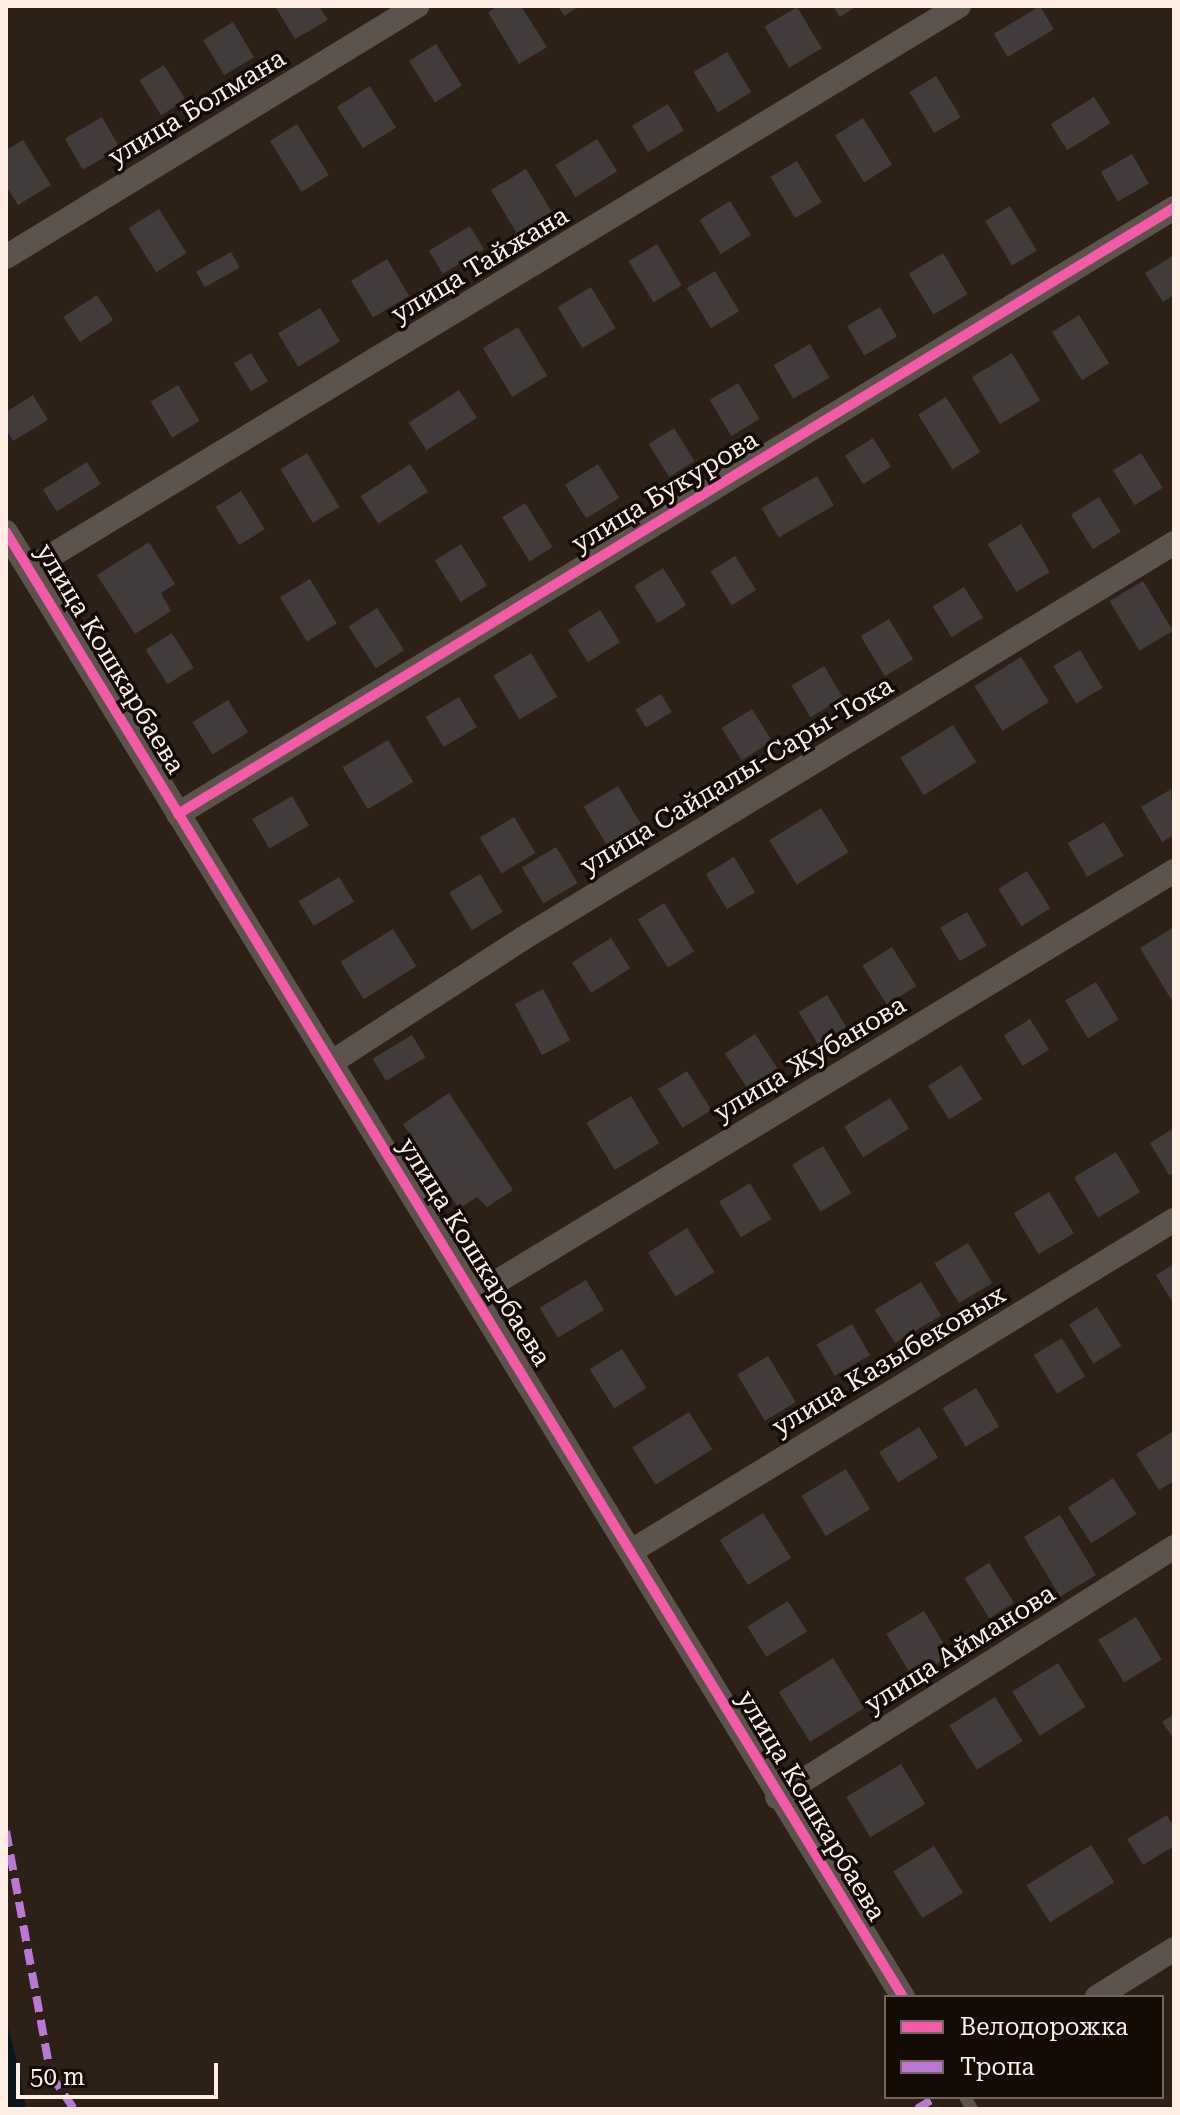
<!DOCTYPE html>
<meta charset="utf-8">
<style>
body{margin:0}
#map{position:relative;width:1180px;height:2115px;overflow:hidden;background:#2d2017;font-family:"Roboto Serif",serif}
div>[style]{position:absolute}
.water>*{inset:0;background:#0a181a}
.building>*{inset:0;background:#413b3b;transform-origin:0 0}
.service>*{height:12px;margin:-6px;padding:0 6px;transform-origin:6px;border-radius:6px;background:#5d534d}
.minor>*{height:24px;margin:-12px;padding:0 12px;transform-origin:12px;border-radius:12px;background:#5d534d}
.quiet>*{height:8px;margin-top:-4px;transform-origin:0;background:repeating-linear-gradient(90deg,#ba77d6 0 16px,transparent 0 24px)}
.cycleway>*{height:10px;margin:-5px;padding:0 5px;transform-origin:5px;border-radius:5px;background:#f35aa7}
span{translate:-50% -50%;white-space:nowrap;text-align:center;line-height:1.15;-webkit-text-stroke:7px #150b05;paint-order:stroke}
.street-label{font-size:26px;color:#feeee4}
.frame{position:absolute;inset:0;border:8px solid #feeee4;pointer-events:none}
.legend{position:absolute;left:884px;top:1995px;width:280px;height:104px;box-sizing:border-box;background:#150b05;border:2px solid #72665e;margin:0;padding:10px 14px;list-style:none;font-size:24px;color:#feeee4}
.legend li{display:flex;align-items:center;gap:16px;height:40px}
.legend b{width:40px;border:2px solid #72665e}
.scale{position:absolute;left:16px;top:2063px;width:202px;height:36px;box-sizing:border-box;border:4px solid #feeee4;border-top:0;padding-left:10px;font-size:24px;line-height:28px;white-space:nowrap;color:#feeee4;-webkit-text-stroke:6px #150b05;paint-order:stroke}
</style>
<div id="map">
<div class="water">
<div style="clip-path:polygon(6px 2020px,20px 2074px,26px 2109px,6px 2109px)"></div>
</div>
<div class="building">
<div style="clip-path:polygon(275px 6px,319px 6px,328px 20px,295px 39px)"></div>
<div style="clip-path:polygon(498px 6px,521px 6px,547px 47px,519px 64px,488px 12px)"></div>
<div style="clip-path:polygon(558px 6px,580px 6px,564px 16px)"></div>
<div style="clip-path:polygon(833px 6px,857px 6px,840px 17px)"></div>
<div style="left:1040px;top:6px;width:27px;height:54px;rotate:59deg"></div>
<div style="left:797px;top:7px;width:48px;height:38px;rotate:59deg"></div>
<div style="left:233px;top:22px;width:41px;height:35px;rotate:59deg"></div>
<div style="left:436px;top:44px;width:49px;height:32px;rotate:58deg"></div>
<div style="left:727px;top:52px;width:47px;height:39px;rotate:59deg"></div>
<div style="left:164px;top:65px;width:41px;height:29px;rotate:58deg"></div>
<div style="left:936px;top:76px;width:48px;height:31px;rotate:59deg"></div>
<div style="left:370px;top:86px;width:49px;height:39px;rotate:58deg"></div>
<div style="left:1094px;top:97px;width:31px;height:51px;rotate:58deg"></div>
<div style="left:668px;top:104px;width:31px;height:42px;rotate:59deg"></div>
<div style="left:102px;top:117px;width:36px;height:43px;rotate:60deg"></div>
<div style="left:863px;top:118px;width:55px;height:33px;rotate:58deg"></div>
<div style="left:297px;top:124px;width:60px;height:32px;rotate:58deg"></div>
<div style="left:597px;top:139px;width:38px;height:49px;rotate:58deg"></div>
<div style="clip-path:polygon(23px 140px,51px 185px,18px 205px,6px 186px,6px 150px)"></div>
<div style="left:1132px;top:154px;width:34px;height:36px;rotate:60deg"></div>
<div style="left:797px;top:161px;width:48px;height:31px;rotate:59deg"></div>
<div style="left:526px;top:169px;width:52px;height:41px;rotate:59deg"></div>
<div style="left:730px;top:201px;width:40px;height:36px;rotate:58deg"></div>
<div style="left:1010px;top:206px;width:52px;height:29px;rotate:59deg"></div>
<div style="left:159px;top:209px;width:52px;height:36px;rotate:58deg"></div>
<div style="left:470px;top:226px;width:27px;height:48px;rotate:59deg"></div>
<div style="left:657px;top:244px;width:48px;height:33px;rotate:59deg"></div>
<div style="left:231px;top:252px;width:18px;height:40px;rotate:61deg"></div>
<div style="left:943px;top:253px;width:48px;height:40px;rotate:59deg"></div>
<div style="clip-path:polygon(1174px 255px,1174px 295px,1163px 302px,1145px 273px)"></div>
<div style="left:387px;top:259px;width:43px;height:42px;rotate:59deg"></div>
<div style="left:715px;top:271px;width:47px;height:33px;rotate:59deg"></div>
<div style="left:591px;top:287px;width:48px;height:39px;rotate:59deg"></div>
<div style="left:97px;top:295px;width:30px;height:40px;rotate:57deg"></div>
<div style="left:880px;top:307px;width:34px;height:38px;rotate:60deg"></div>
<div style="left:320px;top:308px;width:39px;height:49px;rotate:59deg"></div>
<div style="left:1079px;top:315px;width:57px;height:32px;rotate:58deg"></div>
<div style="left:518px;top:327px;width:57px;height:41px;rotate:59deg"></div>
<div style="left:810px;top:344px;width:39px;height:42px;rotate:60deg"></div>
<div style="left:251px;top:353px;width:33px;height:20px;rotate:59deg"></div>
<div style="left:1012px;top:353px;width:55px;height:47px;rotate:59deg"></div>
<div style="left:738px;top:383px;width:42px;height:33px;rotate:59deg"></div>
<div style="left:178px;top:385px;width:42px;height:32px;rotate:59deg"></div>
<div style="left:459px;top:390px;width:33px;height:60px;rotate:57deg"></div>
<div style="clip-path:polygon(33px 395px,48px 420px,13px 441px,6px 430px,6px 412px)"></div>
<div style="left:946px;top:397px;width:65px;height:33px;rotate:58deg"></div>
<div style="left:674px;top:428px;width:39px;height:30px;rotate:58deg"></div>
<div style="left:873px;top:438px;width:34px;height:33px;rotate:58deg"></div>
<div style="left:307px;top:453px;width:63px;height:31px;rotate:59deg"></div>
<div style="left:1141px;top:453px;width:41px;height:33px;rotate:58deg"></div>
<div style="left:87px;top:462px;width:26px;height:52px;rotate:58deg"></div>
<div style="left:410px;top:464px;width:33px;height:59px;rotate:57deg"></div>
<div style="left:598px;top:464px;width:40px;height:39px;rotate:58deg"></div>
<div style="left:817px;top:476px;width:34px;height:64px;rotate:60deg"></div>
<div style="left:241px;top:491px;width:45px;height:30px;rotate:58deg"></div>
<div style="left:1099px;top:497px;width:41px;height:33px;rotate:58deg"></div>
<div style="left:525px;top:503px;width:52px;height:27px;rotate:58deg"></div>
<div style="left:1021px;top:524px;width:56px;height:39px;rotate:59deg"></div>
<div style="clip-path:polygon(149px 542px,175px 584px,161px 593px,171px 611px,135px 634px,97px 575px)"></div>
<div style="left:461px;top:544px;width:49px;height:31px;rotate:58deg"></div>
<div style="left:735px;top:556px;width:40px;height:29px;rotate:58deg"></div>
<div style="left:663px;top:568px;width:44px;height:34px;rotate:58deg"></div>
<div style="left:310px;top:579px;width:52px;height:35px;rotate:59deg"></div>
<div style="left:1143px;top:581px;width:58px;height:39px;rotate:59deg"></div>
<div style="left:964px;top:587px;width:36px;height:37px;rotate:58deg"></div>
<div style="left:377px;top:608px;width:50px;height:34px;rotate:57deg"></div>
<div style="left:600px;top:610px;width:38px;height:38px;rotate:58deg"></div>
<div style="left:889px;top:619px;width:47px;height:33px;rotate:59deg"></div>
<div style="left:172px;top:633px;width:41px;height:31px;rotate:58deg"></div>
<div style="left:1080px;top:650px;width:44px;height:31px;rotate:59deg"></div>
<div style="left:531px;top:653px;width:51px;height:44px;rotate:59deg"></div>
<div style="left:1021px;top:657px;width:53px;height:55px;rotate:58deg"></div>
<div style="left:824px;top:666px;width:37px;height:38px;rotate:59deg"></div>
<div style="left:661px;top:694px;width:21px;height:30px;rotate:59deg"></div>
<div style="left:459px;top:697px;width:35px;height:39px;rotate:59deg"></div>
<div style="left:228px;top:700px;width:38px;height:42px;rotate:58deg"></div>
<div style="left:752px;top:709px;width:38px;height:36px;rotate:58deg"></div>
<div style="left:953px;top:725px;width:44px;height:62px;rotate:58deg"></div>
<div style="left:388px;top:740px;width:49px;height:53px;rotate:59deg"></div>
<div style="left:618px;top:786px;width:47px;height:40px;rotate:59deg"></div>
<div style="clip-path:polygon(1171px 789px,1174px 835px,1162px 842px,1141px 807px)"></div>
<div style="left:292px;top:796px;width:34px;height:46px;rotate:60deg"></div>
<div style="left:821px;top:808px;width:52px;height:61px;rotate:58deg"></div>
<div style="left:514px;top:817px;width:42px;height:40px;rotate:59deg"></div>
<div style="left:1104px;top:822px;width:39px;height:42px;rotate:60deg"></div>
<div style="left:556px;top:847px;width:42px;height:40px;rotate:59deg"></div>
<div style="left:734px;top:857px;width:41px;height:33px;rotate:59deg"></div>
<div style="left:1027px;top:871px;width:44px;height:34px;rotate:58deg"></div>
<div style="left:480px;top:874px;width:44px;height:36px;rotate:59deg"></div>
<div style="left:339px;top:877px;width:29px;height:47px;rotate:59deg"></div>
<div style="left:664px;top:903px;width:57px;height:31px;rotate:58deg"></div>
<div style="left:967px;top:912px;width:39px;height:31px;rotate:60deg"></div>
<div style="clip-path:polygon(1174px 927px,1174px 1004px,1140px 948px)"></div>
<div style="left:393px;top:929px;width:44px;height:62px;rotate:58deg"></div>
<div style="left:611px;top:938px;width:36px;height:46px;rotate:58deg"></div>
<div style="left:892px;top:947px;width:46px;height:35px;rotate:58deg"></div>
<div style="left:1096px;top:982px;width:44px;height:36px;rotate:59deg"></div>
<div style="left:543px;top:989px;width:58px;height:32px;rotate:62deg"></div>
<div style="left:827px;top:995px;width:42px;height:33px;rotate:59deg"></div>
<div style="left:1030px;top:1019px;width:36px;height:31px;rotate:58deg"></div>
<div style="left:755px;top:1034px;width:43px;height:36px;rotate:57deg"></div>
<div style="left:412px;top:1035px;width:26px;height:46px;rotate:59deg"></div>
<div style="left:961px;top:1065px;width:40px;height:39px;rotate:58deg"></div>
<div style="left:687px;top:1071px;width:46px;height:34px;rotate:58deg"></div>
<div style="clip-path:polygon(449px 1093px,513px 1190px,487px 1207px,477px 1197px,459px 1209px,403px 1124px)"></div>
<div style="left:631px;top:1096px;width:55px;height:52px;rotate:59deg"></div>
<div style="left:890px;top:1098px;width:36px;height:54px;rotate:58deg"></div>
<div style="clip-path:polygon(1174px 1128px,1174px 1173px,1169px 1175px,1150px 1143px)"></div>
<div style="left:823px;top:1146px;width:55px;height:36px;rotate:59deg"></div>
<div style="left:1116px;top:1152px;width:47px;height:49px;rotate:59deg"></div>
<div style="left:750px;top:1183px;width:42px;height:36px;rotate:59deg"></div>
<div style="left:1049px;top:1192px;width:48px;height:41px;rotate:59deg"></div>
<div style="left:687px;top:1228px;width:52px;height:46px;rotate:58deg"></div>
<div style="left:968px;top:1243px;width:47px;height:39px;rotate:59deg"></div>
<div style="clip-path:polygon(1174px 1264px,1174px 1305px,1156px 1275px)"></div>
<div style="left:586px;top:1280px;width:35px;height:54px;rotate:59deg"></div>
<div style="left:921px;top:1282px;width:39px;height:54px;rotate:59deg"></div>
<div style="left:1097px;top:1307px;width:46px;height:33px;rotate:58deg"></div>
<div style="left:852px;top:1324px;width:36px;height:41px;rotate:60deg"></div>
<div style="left:1062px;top:1338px;width:45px;height:33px;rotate:59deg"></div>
<div style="left:622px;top:1349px;width:46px;height:38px;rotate:58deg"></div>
<div style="left:768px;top:1356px;width:54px;height:36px;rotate:59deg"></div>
<div style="left:976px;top:1388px;width:45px;height:39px;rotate:59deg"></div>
<div style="left:689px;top:1412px;width:44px;height:67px;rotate:58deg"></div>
<div style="left:919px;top:1427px;width:36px;height:47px;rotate:58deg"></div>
<div style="clip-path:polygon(1174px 1431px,1174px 1481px,1159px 1490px,1136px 1454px)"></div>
<div style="left:846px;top:1469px;width:47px;height:52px;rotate:59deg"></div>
<div style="left:1113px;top:1478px;width:43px;height:54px;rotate:57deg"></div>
<div style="left:763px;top:1513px;width:53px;height:51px;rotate:58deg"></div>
<div style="left:1060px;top:1515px;width:70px;height:42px;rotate:59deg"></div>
<div style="left:989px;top:1563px;width:47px;height:29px;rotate:58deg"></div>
<div style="left:788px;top:1601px;width:36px;height:48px;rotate:58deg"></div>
<div style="left:924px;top:1611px;width:52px;height:44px;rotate:59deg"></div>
<div style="left:1136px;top:1617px;width:50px;height:44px;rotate:59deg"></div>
<div style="left:833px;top:1658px;width:59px;height:64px;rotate:58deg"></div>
<div style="left:1058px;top:1663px;width:52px;height:54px;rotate:58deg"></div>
<div style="left:995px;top:1697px;width:52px;height:54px;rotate:58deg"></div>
<div style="clip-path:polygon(1174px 1714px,1174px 1739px,1162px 1722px)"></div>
<div style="left:901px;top:1764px;width:47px;height:64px;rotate:59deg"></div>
<div style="clip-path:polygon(1167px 1815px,1174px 1827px,1174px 1846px,1143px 1865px,1127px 1839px)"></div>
<div style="left:1091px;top:1845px;width:44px;height:76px;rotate:58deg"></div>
<div style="left:934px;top:1846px;width:55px;height:48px;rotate:58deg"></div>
</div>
<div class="service">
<div style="left:965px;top:2097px;width:14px;rotate:60deg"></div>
</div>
<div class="minor">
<div style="left:6px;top:257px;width:482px;rotate:-31.4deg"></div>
<div style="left:6px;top:532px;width:1718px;rotate:58.52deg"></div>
<div style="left:29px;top:569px;width:1087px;rotate:-31.19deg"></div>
<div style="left:178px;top:814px;width:1166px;rotate:-31.32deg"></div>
<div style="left:332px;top:1062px;width:226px;rotate:-32.9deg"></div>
<div style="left:522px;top:939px;width:763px;rotate:-31.27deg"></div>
<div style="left:475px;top:1295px;width:818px;rotate:-31.24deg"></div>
<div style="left:633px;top:1550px;width:634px;rotate:-31.38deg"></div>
<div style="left:777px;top:1797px;width:469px;rotate:-32.2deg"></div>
<div style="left:1097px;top:1997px;width:91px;rotate:-31.9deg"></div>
</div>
<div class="quiet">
<div style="left:6px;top:1831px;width:248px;rotate:79.6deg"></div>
<div style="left:51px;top:2075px;width:41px;rotate:55.9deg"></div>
<div style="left:917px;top:2109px;width:22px;rotate:-32deg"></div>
</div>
<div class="cycleway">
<div style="left:6px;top:532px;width:1718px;rotate:58.52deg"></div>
<div style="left:178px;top:814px;width:1166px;rotate:-31.32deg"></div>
</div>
<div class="street-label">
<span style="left:197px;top:108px;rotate:-31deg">улица Болмана</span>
<span style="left:480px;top:265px;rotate:-31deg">улица Тайжана</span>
<span style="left:665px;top:492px;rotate:-31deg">улица Букурова</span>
<span style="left:110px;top:659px;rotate:59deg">улица Кошкарбаева</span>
<span style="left:737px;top:776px;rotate:-31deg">улица Сайдалы-Сары-Тока</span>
<span style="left:810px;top:1059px;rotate:-31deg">улица Жубанова</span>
<span style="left:474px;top:1252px;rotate:58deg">улица Кошкарбаева</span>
<span style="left:889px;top:1361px;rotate:-31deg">улица Казыбековых</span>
<span style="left:960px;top:1649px;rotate:-32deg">улица Айманова</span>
<span style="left:811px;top:1806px;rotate:59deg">улица Кошкарбаева</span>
</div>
<div class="frame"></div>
<ul class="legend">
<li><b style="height:10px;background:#f35aa7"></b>Велодорожка</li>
<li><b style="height:10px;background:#ba77d6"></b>Тропа</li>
</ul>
<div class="scale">50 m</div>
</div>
